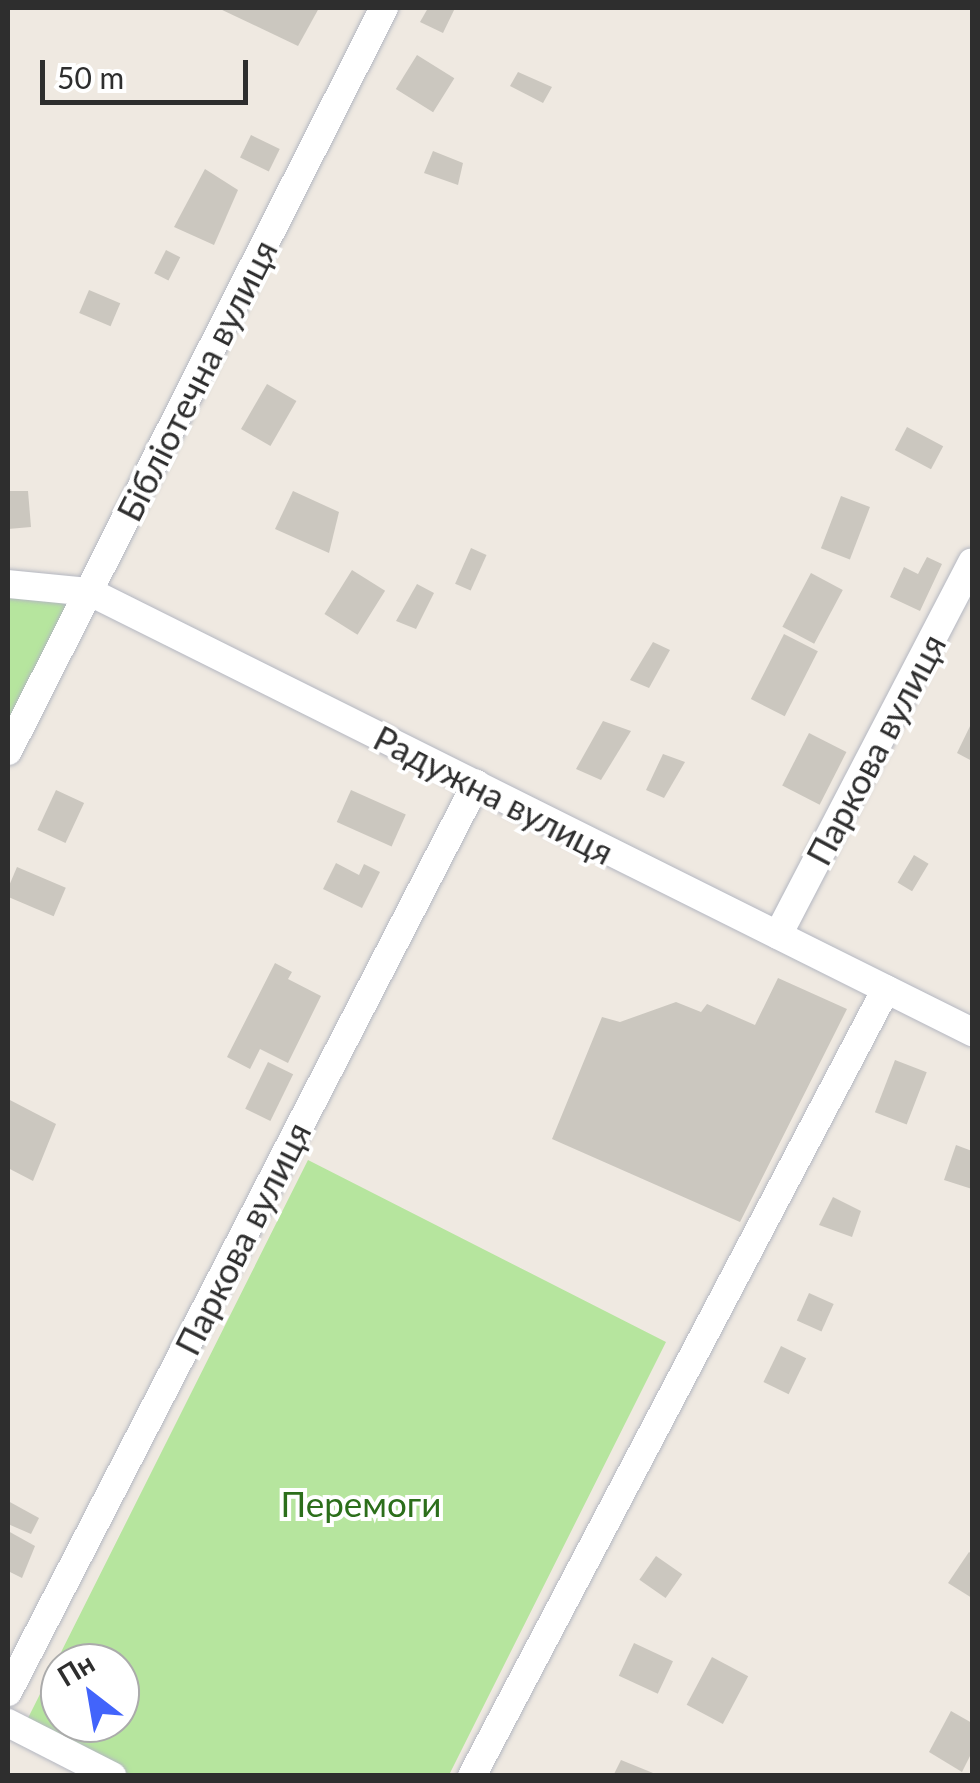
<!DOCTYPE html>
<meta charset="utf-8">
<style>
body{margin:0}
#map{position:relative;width:980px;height:1783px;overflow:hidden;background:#efe9e1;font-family:Lato,sans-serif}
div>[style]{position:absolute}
.green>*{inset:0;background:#b6e59e}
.building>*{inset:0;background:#cbc7bf;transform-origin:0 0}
.roads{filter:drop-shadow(0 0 2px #b4b7c1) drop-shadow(0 0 2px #b4b7c1)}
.minor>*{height:28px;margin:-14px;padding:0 14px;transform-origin:14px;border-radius:14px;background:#fff}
span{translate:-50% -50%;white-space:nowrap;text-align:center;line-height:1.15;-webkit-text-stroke:8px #fff;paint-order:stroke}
.street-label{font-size:35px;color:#2e2e2e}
.park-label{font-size:35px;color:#2c6e1b}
.frame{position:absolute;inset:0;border:10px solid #2e2e2e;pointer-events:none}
.north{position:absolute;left:40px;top:1643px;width:100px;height:100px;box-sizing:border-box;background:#fff;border:2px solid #ababab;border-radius:50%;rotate:329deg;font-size:28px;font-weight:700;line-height:40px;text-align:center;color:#2e2e2e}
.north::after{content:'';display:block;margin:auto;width:35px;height:45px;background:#4264fb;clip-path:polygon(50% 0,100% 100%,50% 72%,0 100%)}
.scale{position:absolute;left:40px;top:60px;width:208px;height:45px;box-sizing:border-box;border:5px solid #2e2e2e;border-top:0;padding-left:12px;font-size:30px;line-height:35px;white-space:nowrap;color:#2e2e2e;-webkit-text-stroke:8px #fff;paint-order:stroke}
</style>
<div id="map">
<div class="green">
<div style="clip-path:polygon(8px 584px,90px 592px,8px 751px)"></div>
<div style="clip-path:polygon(evenodd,308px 1160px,666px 1342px,449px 1775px,121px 1775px,24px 1726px,308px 1160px,60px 1663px,120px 1663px,120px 1723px,60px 1723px,60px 1663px)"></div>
</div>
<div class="building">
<div style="clip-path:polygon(218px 8px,319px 8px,298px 46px)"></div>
<div style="clip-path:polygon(428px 8px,455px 8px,443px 33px,420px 22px)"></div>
<div style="left:417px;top:55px;width:44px;height:40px;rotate:32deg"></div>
<div style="clip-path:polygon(518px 72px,552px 87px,543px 103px,510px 86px)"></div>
<div style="left:251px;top:135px;width:32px;height:25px;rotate:26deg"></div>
<div style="clip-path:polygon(433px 151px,463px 163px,458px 185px,424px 173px)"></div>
<div style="clip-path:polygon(205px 169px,238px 190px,214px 245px,174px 227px)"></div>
<div style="left:166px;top:250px;width:16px;height:26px;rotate:27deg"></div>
<div style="left:89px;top:290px;width:34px;height:25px;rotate:23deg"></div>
<div style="left:267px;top:384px;width:34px;height:52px;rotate:30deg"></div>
<div style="left:907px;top:427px;width:41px;height:26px;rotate:28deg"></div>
<div style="clip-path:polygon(8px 491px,28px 491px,31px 527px,8px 529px)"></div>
<div style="clip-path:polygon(293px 491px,339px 512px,329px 553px,275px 529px)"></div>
<div style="left:841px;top:496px;width:31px;height:56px;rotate:21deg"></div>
<div style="left:471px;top:548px;width:17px;height:39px;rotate:24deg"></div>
<div style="clip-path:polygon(927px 557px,942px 564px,920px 611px,890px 597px,904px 567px,918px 574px)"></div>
<div style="left:352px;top:570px;width:39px;height:52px;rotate:32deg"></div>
<div style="left:811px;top:573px;width:36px;height:61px;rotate:28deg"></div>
<div style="clip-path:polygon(417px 584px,434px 593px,416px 629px,396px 621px)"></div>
<div style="left:784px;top:634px;width:38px;height:73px;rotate:27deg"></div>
<div style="clip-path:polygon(653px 642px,670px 650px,649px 688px,630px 680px)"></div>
<div style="clip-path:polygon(603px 721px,631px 731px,601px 780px,576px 769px)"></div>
<div style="clip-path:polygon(972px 722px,972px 761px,957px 753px)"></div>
<div style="left:809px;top:733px;width:42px;height:59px;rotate:27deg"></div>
<div style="clip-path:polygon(663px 754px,685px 762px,664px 798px,646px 790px)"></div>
<div style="left:56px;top:790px;width:31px;height:44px;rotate:25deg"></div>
<div style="left:351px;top:790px;width:60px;height:35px;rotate:24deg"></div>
<div style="left:914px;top:855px;width:17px;height:32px;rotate:31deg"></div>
<div style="clip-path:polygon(336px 863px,359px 875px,364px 864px,380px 872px,362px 908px,323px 889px)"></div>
<div style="left:17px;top:867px;width:53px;height:31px;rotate:23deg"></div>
<div style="clip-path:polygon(275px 963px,292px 972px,288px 979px,321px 996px,288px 1063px,260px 1049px,250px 1069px,227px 1057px)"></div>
<div style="clip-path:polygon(778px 978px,847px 1009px,740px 1222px,552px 1139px,602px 1017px,620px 1022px,676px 1002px,701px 1012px,707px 1004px,755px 1025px)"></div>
<div style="left:895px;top:1060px;width:34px;height:56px;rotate:21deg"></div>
<div style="left:268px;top:1062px;width:28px;height:52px;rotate:26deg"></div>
<div style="clip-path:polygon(8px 1099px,56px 1124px,33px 1181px,8px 1168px)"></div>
<div style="clip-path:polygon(956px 1145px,972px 1151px,972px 1189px,944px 1180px)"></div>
<div style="clip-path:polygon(833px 1197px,861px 1211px,852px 1237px,819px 1225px)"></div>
<div style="left:809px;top:1293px;width:27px;height:30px;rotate:24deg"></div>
<div style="left:781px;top:1346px;width:28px;height:40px;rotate:26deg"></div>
<div style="clip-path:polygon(8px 1501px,39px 1518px,31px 1534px,8px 1524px)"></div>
<div style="clip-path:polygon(8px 1531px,35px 1546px,22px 1578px,8px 1571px)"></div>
<div style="clip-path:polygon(969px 1552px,972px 1554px,972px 1598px,948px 1583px)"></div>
<div style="left:656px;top:1556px;width:32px;height:29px;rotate:35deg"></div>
<div style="left:634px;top:1643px;width:43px;height:36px;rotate:25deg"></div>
<div style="left:712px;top:1657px;width:41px;height:54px;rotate:28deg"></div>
<div style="clip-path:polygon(951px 1711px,972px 1723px,972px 1752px,962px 1772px,929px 1752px)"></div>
<div style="clip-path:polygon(621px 1760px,658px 1775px,658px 1776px,613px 1776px)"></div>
</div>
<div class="roads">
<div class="minor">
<div style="left:8px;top:584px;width:82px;rotate:5.6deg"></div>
<div style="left:90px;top:592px;width:986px;rotate:26.51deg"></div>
<div style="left:8px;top:751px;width:833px;rotate:-63.16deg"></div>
<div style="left:778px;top:935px;width:420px;rotate:-62.5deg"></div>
<div style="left:8px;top:1692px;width:1022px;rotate:-62.73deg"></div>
<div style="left:8px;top:1723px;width:117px;rotate:27deg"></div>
<div style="left:472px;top:1776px;width:889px;rotate:-62.25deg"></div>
</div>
</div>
<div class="street-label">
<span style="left:196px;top:380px;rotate:-63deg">Бібліотечна вулиця</span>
<span style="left:875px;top:749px;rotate:-62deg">Паркова вулиця</span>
<span style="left:494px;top:794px;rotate:27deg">Радужна вулиця</span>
<span style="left:242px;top:1238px;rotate:-63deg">Паркова вулиця</span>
</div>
<div class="park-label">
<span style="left:361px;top:1503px">Перемоги</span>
</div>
<div class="frame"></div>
<div class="north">Пн</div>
<div class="scale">50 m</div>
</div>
